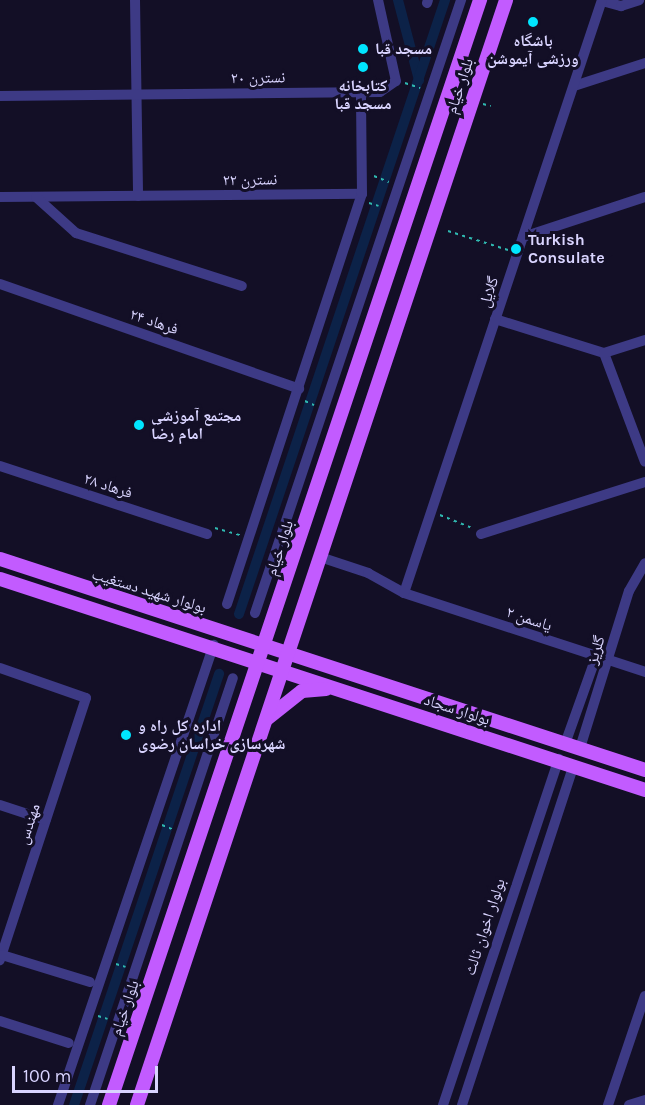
<!DOCTYPE html>
<meta charset="utf-8">
<style>
body{margin:0}
#map{position:relative;width:645px;height:1105px;overflow:hidden;background:#130f26;font-family:Karla,"Noto Naskh Arabic",sans-serif}
div>[style]{position:absolute}
.canal>*{height:10px;margin:-5px;padding:0 5px;transform-origin:5px;border-radius:5px;background:#0c2248}
.path>*{height:1.5px;margin-top:-0.75px;transform-origin:0;background:repeating-linear-gradient(90deg,#2fb8b0 0 3px,transparent 0 7.5px)}
.minor>*{height:10px;margin:-5px;padding:0 5px;transform-origin:5px;border-radius:5px;background:#3d3a85}
.major>*{height:14px;margin:-7px;padding:0 7px;transform-origin:7px;border-radius:7px;background:#c25bff}
.dots>*{width:16px;height:16px;translate:-50% -50%;box-sizing:border-box;border:3px solid #130f26;border-radius:50%}
span{translate:-50% -50%;white-space:nowrap;text-align:center;line-height:1.15;-webkit-text-stroke:6px #130f26;paint-order:stroke}
.poi-label{font-size:16px;color:#d9d4ff;font-weight:700}
.left{translate:0 -50%;text-align:left}
.street-label{font-size:16px;color:#d9d4ff}
.scale{position:absolute;left:12px;top:1066px;width:146px;height:27px;box-sizing:border-box;border:3px solid #d9d4ff;border-top:0;padding-left:8px;font-size:18px;line-height:21px;white-space:nowrap;color:#d9d4ff;-webkit-text-stroke:4px #130f26;paint-order:stroke}
</style>
<div id="map">
<div class="canal">
<div style="left:398px;top:0;width:83px;rotate:75.3deg"></div>
<div style="left:239px;top:614px;width:648px;rotate:-71.45deg"></div>
<div style="left:74px;top:1105px;width:455px;rotate:-71.4deg"></div>
</div>
<div class="path">
<div style="left:405px;top:83px;width:16px;rotate:18deg"></div>
<div style="left:483px;top:104px;width:8px;rotate:14deg"></div>
<div style="left:374px;top:176px;width:16px;rotate:22deg"></div>
<div style="left:369px;top:203px;width:10px;rotate:17deg"></div>
<div style="left:448px;top:231px;width:63px;rotate:17.6deg"></div>
<div style="left:305px;top:401px;width:10px;rotate:24deg"></div>
<div style="left:440px;top:515px;width:35px;rotate:22deg"></div>
<div style="left:215px;top:528px;width:26px;rotate:16deg"></div>
<div style="left:162px;top:825px;width:11px;rotate:22deg"></div>
<div style="left:116px;top:964px;width:10px;rotate:17deg"></div>
<div style="left:98px;top:1016px;width:10px;rotate:17deg"></div>
</div>
<div class="minor">
<div style="left:135px;top:0;width:196px;rotate:89.1deg"></div>
<div style="left:602px;top:1px;width:20px;rotate:15deg"></div>
<div style="left:621px;top:6px;width:19px;rotate:-18deg"></div>
<div style="left:427px;top:3px;width:3px;rotate:-72deg"></div>
<div style="left:574px;top:86px;width:75px;rotate:-17.9deg"></div>
<div style="left:0;top:96px;width:380px;rotate:-0.6deg"></div>
<div style="left:380px;top:92px;width:19px;rotate:-35deg"></div>
<div style="left:396px;top:81px;width:83px;rotate:-102.5deg"></div>
<div style="left:0;top:197px;width:362px;rotate:-0.5deg"></div>
<div style="left:36px;top:197px;width:54px;rotate:42deg"></div>
<div style="left:76px;top:233px;width:174px;rotate:17.7deg"></div>
<div style="left:523px;top:237px;width:128px;rotate:-18.2deg"></div>
<div style="left:0;top:284px;width:317px;rotate:19.3deg"></div>
<div style="left:495px;top:319px;width:114px;rotate:17.3deg"></div>
<div style="left:604px;top:353px;width:116px;rotate:69.4deg"></div>
<div style="left:604px;top:353px;width:43px;rotate:-17.6deg"></div>
<div style="left:0;top:466px;width:218px;rotate:18.2deg"></div>
<div style="left:481px;top:534px;width:172px;rotate:-17.6deg"></div>
<div style="left:320px;top:557px;width:51px;rotate:18.4deg"></div>
<div style="left:368px;top:573px;width:41px;rotate:29.1deg"></div>
<div style="left:404px;top:593px;width:254px;rotate:18.1deg"></div>
<div style="left:404px;top:593px;width:625px;rotate:-71.54deg"></div>
<div style="left:227px;top:604px;width:432px;rotate:-71.8deg"></div>
<div style="left:362px;top:194px;width:102px;rotate:-90.6deg"></div>
<div style="left:255px;top:613px;width:647px;rotate:-71.42deg"></div>
<div style="left:0;top:668px;width:91px;rotate:19.2deg"></div>
<div style="left:86px;top:698px;width:276px;rotate:108.2deg"></div>
<div style="left:565px;top:744px;width:92px;rotate:-70.4deg"></div>
<div style="left:580px;top:748px;width:164px;rotate:-72.7deg"></div>
<div style="left:629px;top:591px;width:32px;rotate:-60deg"></div>
<div style="left:0;top:805px;width:48px;rotate:18.1deg"></div>
<div style="left:2px;top:955px;width:92px;rotate:17.1deg"></div>
<div style="left:0;top:1021px;width:72px;rotate:17.7deg"></div>
<div style="left:58px;top:1105px;width:486px;rotate:-71.3deg"></div>
<div style="left:90px;top:1105px;width:450px;rotate:-71.5deg"></div>
<div style="left:443px;top:1105px;width:365px;rotate:-71.5deg"></div>
<div style="left:462px;top:1105px;width:358px;rotate:-71.8deg"></div>
<div style="left:608px;top:1105px;width:115px;rotate:-71.3deg"></div>
<div style="left:629px;top:1105px;width:17px;rotate:-17deg"></div>
</div>
<div class="major">
<div style="left:0;top:559px;width:679px;rotate:18.11deg"></div>
<div style="left:0;top:579px;width:679px;rotate:18.11deg"></div>
<div style="left:268px;top:718px;width:43px;rotate:-38.5deg"></div>
<div style="left:302px;top:691px;width:24px;rotate:-5deg"></div>
<div style="left:109px;top:1105px;width:1166px;rotate:-71.44deg"></div>
<div style="left:137px;top:1105px;width:1165px;rotate:-71.53deg"></div>
</div>
<div class="dots">
<div style="left:533px;top:22px;background:#00e5ff"></div>
<div style="left:363px;top:49px;background:#00e5ff"></div>
<div style="left:363px;top:67px;background:#00e5ff"></div>
<div style="left:516px;top:249px;background:#00e5ff"></div>
<div style="left:139px;top:425px;background:#00e5ff"></div>
<div style="left:126px;top:735px;background:#00e5ff"></div>
</div>
<div class="poi-label">
<span style="left:533px;top:50px">باشگاه<br>ورزشی آیموشن</span>
<span class="left" style="left:375px;top:49px">مسجد قبا</span>
<span style="left:363px;top:95px">کتابخانه<br>مسجد قبا</span>
<span class="left" style="left:528px;top:249px">Turkish<br>Consulate</span>
<span class="left" style="left:151px;top:425px">مجتمع آموزشی<br>امام رضا</span>
<span class="left" style="left:138px;top:735px">اداره کل راه و<br>شهرسازی خراسان رضوی</span>
</div>
<div class="street-label">
<span style="left:258px;top:78px;rotate:-1deg">نسترن ۲۰</span>
<span style="left:460px;top:86px;rotate:-72deg">بلوار خیام</span>
<span style="left:250px;top:180px;rotate:-1deg">نسترن ۲۲</span>
<span style="left:489px;top:292px;rotate:-71deg">گلایل</span>
<span style="left:154px;top:322px;rotate:19deg">فرهاد ۲۴</span>
<span style="left:108px;top:486px;rotate:18deg">فرهاد ۲۸</span>
<span style="left:280px;top:548px;rotate:-72deg">بلوار خیام</span>
<span style="left:149px;top:591px;rotate:17deg">بولوار شهید دستغیب</span>
<span style="left:529px;top:619px;rotate:18deg">یاسمن ۲</span>
<span style="left:596px;top:650px;rotate:-73deg">گلریز</span>
<span style="left:457px;top:710px;rotate:18deg">بولوار سجاد</span>
<span style="left:29px;top:824px;rotate:-72deg">مهندس</span>
<span style="left:485px;top:927px;rotate:-72deg">بولوار اخوان ثالث</span>
<span style="left:125px;top:1008px;rotate:-71deg">بلوار خیام</span>
</div>
<div class="scale">100 m</div>
</div>
